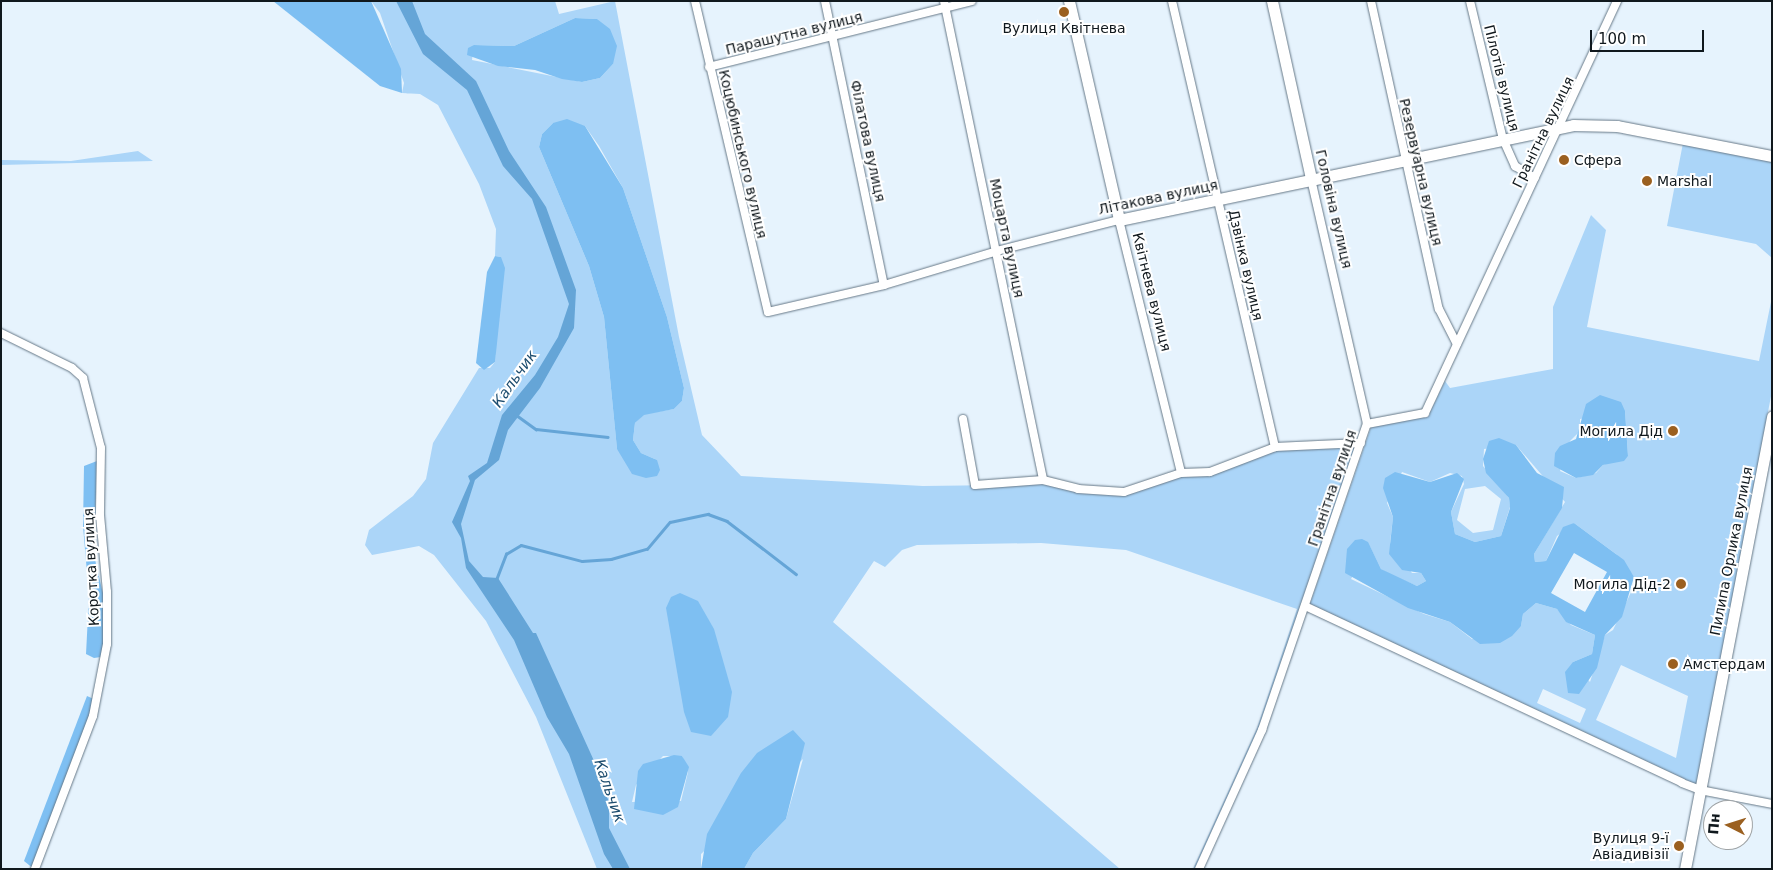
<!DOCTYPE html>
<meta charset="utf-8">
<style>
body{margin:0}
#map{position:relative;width:1773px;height:870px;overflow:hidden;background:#e6f3fd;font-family:"DejaVu Sans",sans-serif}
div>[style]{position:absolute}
.green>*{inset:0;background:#abd5f8}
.forest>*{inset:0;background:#7ebff2}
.water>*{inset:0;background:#65a5d7}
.stream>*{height:2.5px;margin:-1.25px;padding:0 1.25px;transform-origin:1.25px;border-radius:1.25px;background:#65a5d7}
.roads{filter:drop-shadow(0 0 1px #667887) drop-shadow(0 0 1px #667887)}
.street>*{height:8px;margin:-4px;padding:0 4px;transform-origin:4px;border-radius:4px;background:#fff}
.secondary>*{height:11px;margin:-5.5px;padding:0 5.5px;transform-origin:5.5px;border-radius:5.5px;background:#fff}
.dots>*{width:14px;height:14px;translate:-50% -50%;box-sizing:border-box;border:2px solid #fff;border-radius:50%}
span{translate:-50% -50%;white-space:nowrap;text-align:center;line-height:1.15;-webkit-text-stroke:4px #fff;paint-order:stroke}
.poi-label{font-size:14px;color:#10181d}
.left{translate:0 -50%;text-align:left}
.right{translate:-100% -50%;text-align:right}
.street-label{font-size:14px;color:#10181d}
.water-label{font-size:15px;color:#1d4d6f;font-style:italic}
.frame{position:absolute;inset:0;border:2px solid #10181d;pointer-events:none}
.north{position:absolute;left:1703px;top:800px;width:50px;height:50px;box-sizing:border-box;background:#fff;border:1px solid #9fa3a5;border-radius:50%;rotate:275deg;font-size:14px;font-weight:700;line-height:20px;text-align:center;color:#10181d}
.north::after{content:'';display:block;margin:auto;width:18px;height:22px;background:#9b6020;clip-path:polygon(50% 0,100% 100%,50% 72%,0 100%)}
.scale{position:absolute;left:1590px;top:30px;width:114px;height:22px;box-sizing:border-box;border:2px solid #10181d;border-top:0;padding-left:6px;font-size:15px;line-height:18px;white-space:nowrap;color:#10181d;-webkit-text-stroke:4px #fff;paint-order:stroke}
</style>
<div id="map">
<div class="green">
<div style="clip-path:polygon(evenodd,371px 1px,555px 1px,559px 14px,615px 1px,679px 337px,702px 435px,741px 476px,923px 486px,1003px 485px,1043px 480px,1111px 493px,1181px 473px,1211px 472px,1275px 447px,1361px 443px,1262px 730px,1199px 869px,1193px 869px,1257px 728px,1297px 609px,1126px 550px,1041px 543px,917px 545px,902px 550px,885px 567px,874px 561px,833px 622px,1120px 869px,744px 869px,753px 853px,786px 819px,803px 759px,701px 854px,701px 869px,597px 869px,536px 717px,486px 621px,434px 555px,419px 546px,372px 555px,365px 545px,369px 530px,413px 496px,426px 479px,433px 443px,479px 368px,490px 368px,495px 362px,501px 257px,495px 256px,496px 229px,479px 184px,438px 105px,420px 94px,402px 93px,404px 83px,380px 13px,371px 1px,575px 18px,597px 19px,613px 64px,600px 78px,582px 82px,472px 60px,474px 45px,514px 46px,575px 18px,371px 1px,553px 123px,585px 126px,599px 146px,623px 188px,667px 317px,684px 388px,682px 401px,674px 409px,644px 414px,635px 423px,633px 440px,641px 453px,657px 460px,617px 449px,604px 317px,589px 266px,539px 147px,542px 134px,553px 123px,371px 1px,663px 756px,682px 756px,688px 772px,681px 801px,632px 802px,636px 785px,663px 756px)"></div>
<div style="clip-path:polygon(1683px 143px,1772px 160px,1772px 258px,1756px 244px,1667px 226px)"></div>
<div style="clip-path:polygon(138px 151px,153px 161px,1px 165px,1px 160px,71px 161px)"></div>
<div style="clip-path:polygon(evenodd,1591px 215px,1606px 230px,1587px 327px,1759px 361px,1772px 297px,1772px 391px,1697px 785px,1310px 604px,1371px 427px,1428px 416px,1445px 381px,1450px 388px,1553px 369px,1553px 307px,1591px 215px,1625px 411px,1628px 456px,1603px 465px,1596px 473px,1576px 478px,1560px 471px,1570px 441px,1580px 431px,1580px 419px,1625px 411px,1591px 215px,1516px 445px,1565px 502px,1534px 554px,1535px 562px,1546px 561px,1557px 536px,1574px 523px,1616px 554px,1634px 577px,1634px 586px,1613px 630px,1605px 635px,1590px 682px,1573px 662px,1592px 654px,1595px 635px,1571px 625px,1557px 609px,1536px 603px,1523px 614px,1521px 626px,1472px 639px,1450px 622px,1424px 614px,1351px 579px,1370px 547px,1381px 569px,1393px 576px,1417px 586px,1426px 581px,1421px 573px,1412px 573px,1390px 543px,1393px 517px,1387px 503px,1402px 472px,1430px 482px,1450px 473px,1462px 476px,1464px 484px,1451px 512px,1455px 534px,1475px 542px,1501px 536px,1510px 507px,1509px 498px,1483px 466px,1484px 449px,1516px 445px,1591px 215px,1485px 486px,1501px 499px,1493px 530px,1473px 533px,1457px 520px,1465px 489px,1485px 486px,1591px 215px,1621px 665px,1688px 696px,1676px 758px,1596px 720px,1621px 665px,1591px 215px,1543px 689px,1586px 709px,1580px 723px,1537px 703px,1543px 689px)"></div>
</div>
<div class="forest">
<div style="clip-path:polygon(273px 1px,371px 1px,401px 69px,402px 93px,380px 86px)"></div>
<div style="clip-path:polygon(575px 18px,597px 19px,610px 29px,617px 46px,613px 64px,600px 78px,582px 82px,562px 79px,535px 70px,498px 66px,467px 55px,468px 48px,474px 45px,514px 46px)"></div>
<div style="clip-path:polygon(567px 119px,585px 126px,623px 188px,667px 317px,684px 388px,682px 401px,674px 409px,644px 415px,635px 423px,633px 440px,641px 453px,657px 460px,660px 470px,657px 476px,646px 478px,632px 474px,617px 449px,604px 317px,589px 266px,539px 147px,542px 134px,553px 123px)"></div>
<div style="clip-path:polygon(495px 256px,501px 257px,505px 268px,495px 362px,484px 370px,476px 363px,487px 272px)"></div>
<div style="clip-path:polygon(1600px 395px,1621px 402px,1625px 411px,1628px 456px,1624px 461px,1603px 465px,1593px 475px,1576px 478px,1554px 466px,1555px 453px,1560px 446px,1576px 439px,1586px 404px)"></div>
<div style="clip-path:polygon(evenodd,1499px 438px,1516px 445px,1537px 473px,1564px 487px,1562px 508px,1534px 554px,1535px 562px,1546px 561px,1563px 527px,1574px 523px,1624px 560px,1634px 577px,1622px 617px,1605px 635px,1597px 668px,1579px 694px,1568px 693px,1565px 672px,1573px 662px,1592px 654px,1595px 635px,1566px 622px,1557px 609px,1536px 603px,1523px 614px,1521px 626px,1512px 636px,1500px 643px,1480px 644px,1450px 622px,1408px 608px,1345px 573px,1347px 549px,1355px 540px,1362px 539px,1368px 542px,1381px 569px,1417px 586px,1426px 581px,1421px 573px,1402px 570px,1389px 554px,1393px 517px,1383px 488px,1385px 478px,1395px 472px,1430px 482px,1457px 473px,1464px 479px,1451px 512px,1455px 534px,1475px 542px,1501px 536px,1510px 508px,1509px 498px,1486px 473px,1483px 459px,1489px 441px,1499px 438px,1574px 553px,1607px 572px,1585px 612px,1551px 593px,1574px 553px)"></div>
<div style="clip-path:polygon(97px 461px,94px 555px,104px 598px,106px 629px,101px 657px,94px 658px,86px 654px,89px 596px,83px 526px,84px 466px)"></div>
<div style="clip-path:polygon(680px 593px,698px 601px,714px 629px,732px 692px,728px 717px,711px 736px,691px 732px,684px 712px,666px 608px,671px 597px)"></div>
<div style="clip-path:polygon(87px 696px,96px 700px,34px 869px,24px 861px)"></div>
<div style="clip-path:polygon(793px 730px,805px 743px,786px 819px,753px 853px,744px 869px,701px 869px,707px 834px,741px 773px,757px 753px)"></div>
<div style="clip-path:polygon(674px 755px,682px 756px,689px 767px,678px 807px,663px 815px,634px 809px,638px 771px,643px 764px)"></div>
</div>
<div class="water">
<div style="clip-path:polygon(396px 1px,412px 1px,425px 34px,476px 81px,509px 151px,546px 207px,576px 290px,574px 328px,540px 388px,508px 430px,499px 460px,475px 480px,461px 524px,469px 561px,483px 577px,498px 578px,533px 633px,536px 633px,600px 774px,609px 803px,609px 828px,630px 869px,613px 869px,604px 854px,569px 754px,547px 717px,514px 640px,466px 568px,461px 538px,452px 522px,470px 481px,468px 476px,487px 463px,502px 415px,535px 375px,558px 337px,569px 304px,532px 199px,503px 166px,467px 90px,423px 54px)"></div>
</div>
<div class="stream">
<div style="left:515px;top:414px;width:26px;rotate:36deg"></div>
<div style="left:536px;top:429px;width:72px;rotate:6.3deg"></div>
<div style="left:496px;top:580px;width:28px;rotate:-69deg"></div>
<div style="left:506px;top:554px;width:17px;rotate:-31deg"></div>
<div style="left:521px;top:545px;width:63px;rotate:14.7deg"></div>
<div style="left:582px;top:561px;width:29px;rotate:-4deg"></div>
<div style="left:611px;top:559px;width:37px;rotate:-16deg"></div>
<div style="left:647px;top:549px;width:35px;rotate:-50deg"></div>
<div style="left:670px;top:522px;width:39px;rotate:-12deg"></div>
<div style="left:708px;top:514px;width:20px;rotate:20deg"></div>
<div style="left:727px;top:521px;width:87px;rotate:37.5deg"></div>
</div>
<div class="roads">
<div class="street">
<div style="left:695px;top:1px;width:319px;rotate:76.8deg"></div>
<div style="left:768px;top:312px;width:119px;rotate:-13.1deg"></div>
<div style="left:884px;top:285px;width:118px;rotate:-16.7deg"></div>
<div style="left:997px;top:251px;width:126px;rotate:-14.3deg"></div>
<div style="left:1119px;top:220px;width:260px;rotate:76.2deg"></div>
<div style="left:825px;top:1px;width:290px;rotate:78.3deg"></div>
<div style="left:944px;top:1px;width:489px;rotate:78.3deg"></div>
<div style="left:1172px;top:1px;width:458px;rotate:77deg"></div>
<div style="left:1371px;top:1px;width:315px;rotate:77.6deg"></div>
<div style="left:1439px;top:309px;width:39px;rotate:63deg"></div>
<div style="left:1470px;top:1px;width:142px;rotate:76.6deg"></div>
<div style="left:1503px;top:139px;width:30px;rotate:66deg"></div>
<div style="left:1515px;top:166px;width:23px;rotate:31deg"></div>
<div style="left:709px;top:67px;width:271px;rotate:-14.1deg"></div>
<div style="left:1311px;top:179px;width:251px;rotate:77.1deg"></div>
<div style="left:1px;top:333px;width:79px;rotate:26.2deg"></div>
<div style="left:72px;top:368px;width:15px;rotate:42deg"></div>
<div style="left:83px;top:378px;width:72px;rotate:75.6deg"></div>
<div style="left:101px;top:448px;width:67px;rotate:90.9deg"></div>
<div style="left:100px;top:515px;width:77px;rotate:84.8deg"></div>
<div style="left:107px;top:592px;width:52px;rotate:90deg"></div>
<div style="left:107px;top:644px;width:73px;rotate:101deg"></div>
<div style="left:93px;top:716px;width:164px;rotate:110.8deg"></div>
<div style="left:963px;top:419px;width:67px;rotate:79.7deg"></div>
<div style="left:975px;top:485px;width:68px;rotate:-4.2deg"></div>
<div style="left:1043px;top:480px;width:36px;rotate:14deg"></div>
<div style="left:1078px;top:489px;width:46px;rotate:3.7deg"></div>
<div style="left:1124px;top:492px;width:60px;rotate:-18.4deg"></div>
<div style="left:1181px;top:473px;width:29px;rotate:-2deg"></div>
<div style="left:1210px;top:472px;width:70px;rotate:-21deg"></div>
<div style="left:1275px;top:447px;width:86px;rotate:-2.7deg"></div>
<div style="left:1367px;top:424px;width:59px;rotate:-10.7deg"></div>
<div style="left:1425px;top:413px;width:455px;rotate:-65deg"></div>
<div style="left:1305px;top:606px;width:416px;rotate:25.1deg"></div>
<div style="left:1682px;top:783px;width:19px;rotate:21deg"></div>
<div style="left:1700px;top:790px;width:73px;rotate:11deg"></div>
<div style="left:1199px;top:869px;width:153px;rotate:-65.6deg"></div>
<div style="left:1262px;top:730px;width:324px;rotate:-71.1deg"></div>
</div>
<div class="secondary">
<div style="left:1069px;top:1px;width:225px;rotate:77.1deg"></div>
<div style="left:1119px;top:220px;width:464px;rotate:-11.8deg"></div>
<div style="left:1573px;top:125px;width:44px;rotate:1.3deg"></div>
<div style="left:1617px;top:126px;width:158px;rotate:11deg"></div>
<div style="left:1272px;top:1px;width:182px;rotate:77.6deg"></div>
<div style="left:1685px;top:869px;width:461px;rotate:-79.1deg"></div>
</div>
</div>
<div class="dots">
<div style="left:1064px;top:12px;background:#9b6020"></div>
<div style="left:1564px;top:160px;background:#9b6020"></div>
<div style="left:1647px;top:181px;background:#9b6020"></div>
<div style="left:1673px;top:431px;background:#9b6020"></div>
<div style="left:1681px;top:584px;background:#9b6020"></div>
<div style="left:1673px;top:664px;background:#9b6020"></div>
<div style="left:1679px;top:846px;background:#9b6020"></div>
</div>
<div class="poi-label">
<span style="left:1064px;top:28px">Вулиця Квітнева</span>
<span class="left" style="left:1574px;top:160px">Сфера</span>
<span class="left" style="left:1657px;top:181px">Marshal</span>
<span class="right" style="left:1663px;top:431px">Могила Дiд</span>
<span class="right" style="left:1671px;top:584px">Могила Дiд-2</span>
<span class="left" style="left:1683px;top:664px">Амстердам</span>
<span class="right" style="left:1669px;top:846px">Вулиця 9-ї<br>Авіадивізії</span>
</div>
<div class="street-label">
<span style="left:794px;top:33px;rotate:-14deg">Парашутна вулиця</span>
<span style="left:1502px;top:78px;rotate:76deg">Пілотів вулиця</span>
<span style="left:1543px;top:132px;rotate:-64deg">Гранітна вулиця</span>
<span style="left:868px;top:141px;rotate:78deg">Філатова вулиця</span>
<span style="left:743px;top:154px;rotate:77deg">Коцюбинського вулиця</span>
<span style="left:1421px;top:172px;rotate:77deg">Резервуарна вулиця</span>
<span style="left:1158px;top:197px;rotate:-12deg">Літакова вулиця</span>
<span style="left:1334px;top:209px;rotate:77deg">Головіна вулиця</span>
<span style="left:1007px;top:238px;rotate:78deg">Моцарта вулиця</span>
<span style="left:1246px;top:265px;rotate:77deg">Дзвінка вулиця</span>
<span style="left:1152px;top:292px;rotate:76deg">Квітнева вулиця</span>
<span style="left:1332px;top:488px;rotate:-71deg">Гранітна вулиця</span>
<span style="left:1731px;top:551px;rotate:-79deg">Пилипа Орлика вулиця</span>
<span style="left:91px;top:567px;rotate:-93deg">Коротка вулиця</span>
</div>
<div class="water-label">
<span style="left:515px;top:379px;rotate:-55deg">Кальчик</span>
<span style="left:609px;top:791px;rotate:71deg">Кальчик</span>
</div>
<div class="frame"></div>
<div class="north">Пн</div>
<div class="scale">100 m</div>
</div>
